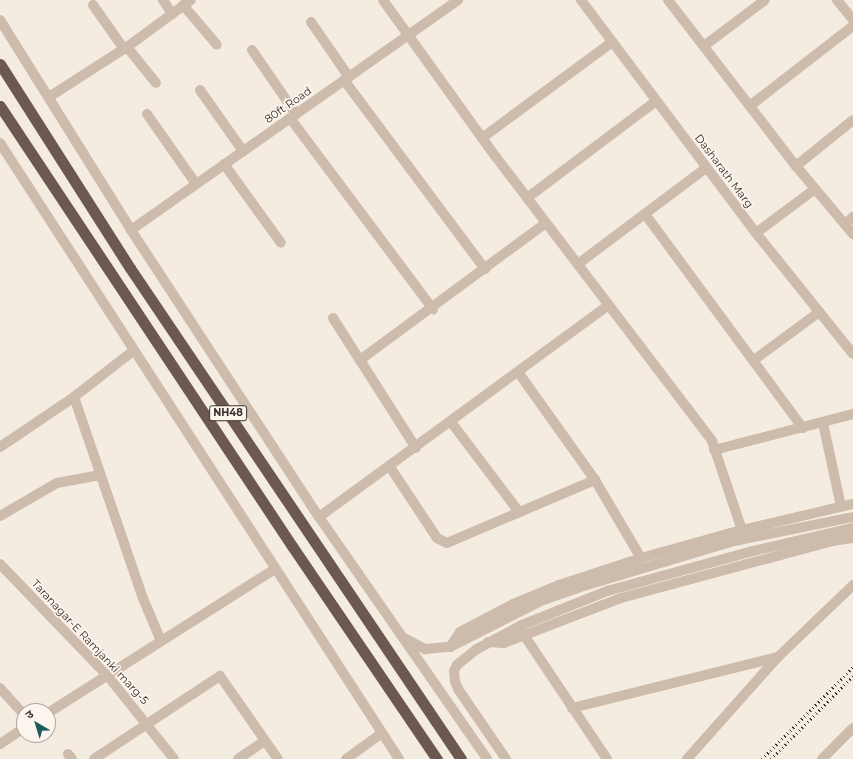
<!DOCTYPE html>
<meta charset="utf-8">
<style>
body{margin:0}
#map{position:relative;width:853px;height:759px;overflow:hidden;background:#f4ebe1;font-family:Montserrat,"Noto Sans Devanagari",sans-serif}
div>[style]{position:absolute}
.minor>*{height:10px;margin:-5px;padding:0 5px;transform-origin:5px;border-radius:5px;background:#cdbbac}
.tertiary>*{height:10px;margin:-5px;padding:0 5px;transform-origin:5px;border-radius:5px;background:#cdbbac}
.trunk>*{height:11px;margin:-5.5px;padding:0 5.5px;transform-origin:5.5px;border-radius:5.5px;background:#6c584f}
.rail>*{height:3px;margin-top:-1.5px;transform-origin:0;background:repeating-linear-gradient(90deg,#3b302b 0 1px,transparent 0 4px)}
span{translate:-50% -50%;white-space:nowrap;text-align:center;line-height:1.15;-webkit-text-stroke:3.5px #fbf5ee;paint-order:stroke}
.shield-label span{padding:1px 3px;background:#fbf5ee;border:1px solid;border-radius:3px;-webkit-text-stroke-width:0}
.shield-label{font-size:10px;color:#3b302b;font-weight:700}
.street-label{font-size:11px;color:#3b302b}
.north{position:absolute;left:16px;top:703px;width:40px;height:40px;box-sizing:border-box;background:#fbf5ee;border:1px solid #aea6a0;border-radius:50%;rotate:322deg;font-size:11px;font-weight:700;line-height:16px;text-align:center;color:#3b302b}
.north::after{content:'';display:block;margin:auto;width:14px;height:18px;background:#1f5a5e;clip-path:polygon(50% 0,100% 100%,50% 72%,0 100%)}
</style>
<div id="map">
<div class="minor">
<div style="left:163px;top:0;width:17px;rotate:57deg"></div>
<div style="left:383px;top:0;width:193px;rotate:54.3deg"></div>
<div style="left:496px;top:157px;width:357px;rotate:52.7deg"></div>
<div style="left:712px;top:441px;width:94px;rotate:71.4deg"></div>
<div style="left:581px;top:0;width:285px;rotate:53.1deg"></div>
<div style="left:752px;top:228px;width:161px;rotate:51.3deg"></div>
<div style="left:668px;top:0;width:210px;rotate:52.4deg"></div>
<div style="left:796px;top:166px;width:89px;rotate:50deg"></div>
<div style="left:837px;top:0;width:26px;rotate:51deg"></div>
<div style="left:93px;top:5px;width:54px;rotate:54.8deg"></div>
<div style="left:183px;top:5px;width:52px;rotate:49.6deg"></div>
<div style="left:311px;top:22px;width:67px;rotate:55.4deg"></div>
<div style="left:704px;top:46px;width:76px;rotate:-37deg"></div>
<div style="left:127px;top:47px;width:46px;rotate:51.1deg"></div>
<div style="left:252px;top:50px;width:78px;rotate:55.5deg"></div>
<div style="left:344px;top:80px;width:236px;rotate:53.3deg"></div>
<div style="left:200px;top:90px;width:75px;rotate:54.8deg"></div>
<div style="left:49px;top:97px;width:93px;rotate:-32.7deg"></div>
<div style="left:127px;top:47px;width:79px;rotate:-36.3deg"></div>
<div style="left:751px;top:105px;width:129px;rotate:-37.8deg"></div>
<div style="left:147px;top:114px;width:85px;rotate:55deg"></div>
<div style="left:290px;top:118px;width:239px;rotate:53.2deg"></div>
<div style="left:482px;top:138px;width:162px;rotate:-36.4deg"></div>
<div style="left:224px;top:164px;width:97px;rotate:54.2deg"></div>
<div style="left:796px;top:166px;width:73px;rotate:-38.9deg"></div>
<div style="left:527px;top:198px;width:161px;rotate:-36.9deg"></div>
<div style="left:645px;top:214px;width:266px;rotate:53.6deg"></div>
<div style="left:845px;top:224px;width:11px;rotate:-41deg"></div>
<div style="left:131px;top:230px;width:400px;rotate:-35.1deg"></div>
<div style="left:756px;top:233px;width:74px;rotate:-36.7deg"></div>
<div style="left:578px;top:264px;width:160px;rotate:-36.9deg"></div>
<div style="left:333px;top:318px;width:52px;rotate:57.5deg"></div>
<div style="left:754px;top:360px;width:81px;rotate:-36.4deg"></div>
<div style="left:518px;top:372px;width:133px;rotate:54.5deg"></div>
<div style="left:595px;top:480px;width:91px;rotate:59.5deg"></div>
<div style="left:74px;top:397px;width:210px;rotate:71.1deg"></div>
<div style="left:142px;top:596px;width:49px;rotate:67.1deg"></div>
<div style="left:451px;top:422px;width:113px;rotate:52.9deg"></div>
<div style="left:823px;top:423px;width:85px;rotate:77.8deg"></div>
<div style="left:0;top:447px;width:89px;rotate:-34deg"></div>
<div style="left:74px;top:397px;width:75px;rotate:-37.9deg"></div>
<div style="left:416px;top:448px;width:104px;rotate:-122.5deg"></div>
<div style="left:360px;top:360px;width:231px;rotate:-36.4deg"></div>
<div style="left:714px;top:450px;width:144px;rotate:-14.5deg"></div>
<div style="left:390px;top:467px;width:85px;rotate:56.5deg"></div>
<div style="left:437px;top:538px;width:11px;rotate:27deg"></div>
<div style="left:447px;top:543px;width:161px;rotate:-23.1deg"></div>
<div style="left:0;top:516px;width:66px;rotate:-30.1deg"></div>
<div style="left:57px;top:483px;width:44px;rotate:-10.5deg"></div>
<div style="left:319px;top:517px;width:359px;rotate:-36.2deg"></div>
<div style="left:0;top:564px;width:154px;rotate:46.1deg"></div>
<div style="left:107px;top:675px;width:107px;rotate:51.4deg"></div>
<div style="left:524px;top:635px;width:149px;rotate:56.2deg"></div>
<div style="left:488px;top:642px;width:16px;rotate:4deg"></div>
<div style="left:504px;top:643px;width:125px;rotate:-21deg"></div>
<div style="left:621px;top:598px;width:219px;rotate:-15.1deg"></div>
<div style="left:832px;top:541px;width:21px;rotate:-8deg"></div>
<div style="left:450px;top:647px;width:18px;rotate:-56deg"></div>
<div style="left:460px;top:632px;width:60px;rotate:-27.8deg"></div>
<div style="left:513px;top:604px;width:50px;rotate:-22.4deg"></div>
<div style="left:559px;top:585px;width:86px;rotate:-18.2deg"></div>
<div style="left:641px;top:558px;width:105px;rotate:-15.5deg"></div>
<div style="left:742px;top:530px;width:114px;rotate:-13.2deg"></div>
<div style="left:0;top:688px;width:36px;rotate:48deg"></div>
<div style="left:572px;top:708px;width:212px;rotate:-13.9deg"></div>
<div style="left:48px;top:713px;width:269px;rotate:-32.4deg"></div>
<div style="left:0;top:744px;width:29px;rotate:-34deg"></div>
<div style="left:68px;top:754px;width:6px;rotate:51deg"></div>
<div style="left:94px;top:759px;width:151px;rotate:-33.4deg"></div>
<div style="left:220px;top:676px;width:101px;rotate:55.1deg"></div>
<div style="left:238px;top:759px;width:32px;rotate:-34deg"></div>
<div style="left:346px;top:759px;width:44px;rotate:-35.8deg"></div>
</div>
<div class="tertiary">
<div style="left:0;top:20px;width:248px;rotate:58deg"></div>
<div style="left:131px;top:230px;width:343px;rotate:56.8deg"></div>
<div style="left:319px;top:517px;width:295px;rotate:55.2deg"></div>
<div style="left:0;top:143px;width:734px;rotate:57.07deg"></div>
<div style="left:404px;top:638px;width:24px;rotate:28deg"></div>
<div style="left:425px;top:649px;width:25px;rotate:-5deg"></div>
<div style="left:450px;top:647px;width:104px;rotate:-26.8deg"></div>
<div style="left:543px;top:600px;width:36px;rotate:-19deg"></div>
<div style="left:577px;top:588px;width:164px;rotate:-16.7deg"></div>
<div style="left:734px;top:541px;width:121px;rotate:-11.4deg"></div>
<div style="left:506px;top:759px;width:85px;rotate:-124.4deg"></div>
<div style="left:458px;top:689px;width:9px;rotate:-111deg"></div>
<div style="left:455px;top:681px;width:10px;rotate:-96deg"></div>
<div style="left:454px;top:671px;width:7px;rotate:-63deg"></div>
<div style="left:457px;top:665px;width:26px;rotate:-39deg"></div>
<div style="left:477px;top:649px;width:51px;rotate:-28.1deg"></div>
<div style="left:522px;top:625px;width:92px;rotate:-21.8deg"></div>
<div style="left:607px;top:591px;width:151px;rotate:-15.3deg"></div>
<div style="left:753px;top:551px;width:103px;rotate:-13deg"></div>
<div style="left:687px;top:759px;width:137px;rotate:-48.3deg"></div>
<div style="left:778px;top:657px;width:104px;rotate:-43.8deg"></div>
<div style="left:822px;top:759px;width:44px;rotate:-45deg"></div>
</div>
<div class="trunk">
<div style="left:0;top:64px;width:242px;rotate:57.5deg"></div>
<div style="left:130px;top:268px;width:592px;rotate:56.01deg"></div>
<div style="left:0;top:106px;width:528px;rotate:56.43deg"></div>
<div style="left:292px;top:546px;width:258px;rotate:55.8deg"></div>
</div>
<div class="rail">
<div style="left:762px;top:759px;width:129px;rotate:-45.3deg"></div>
<div style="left:771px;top:759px;width:117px;rotate:-45.3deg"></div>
</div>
<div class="shield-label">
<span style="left:228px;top:413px">NH48</span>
</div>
<div class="street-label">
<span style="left:288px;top:105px;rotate:-35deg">80ft Road</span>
<span style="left:724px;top:171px;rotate:53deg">Dasharath Marg</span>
<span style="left:90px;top:642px;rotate:47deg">Taranagar-E Ramjanki marg-5</span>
</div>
<div class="north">उ</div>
</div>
